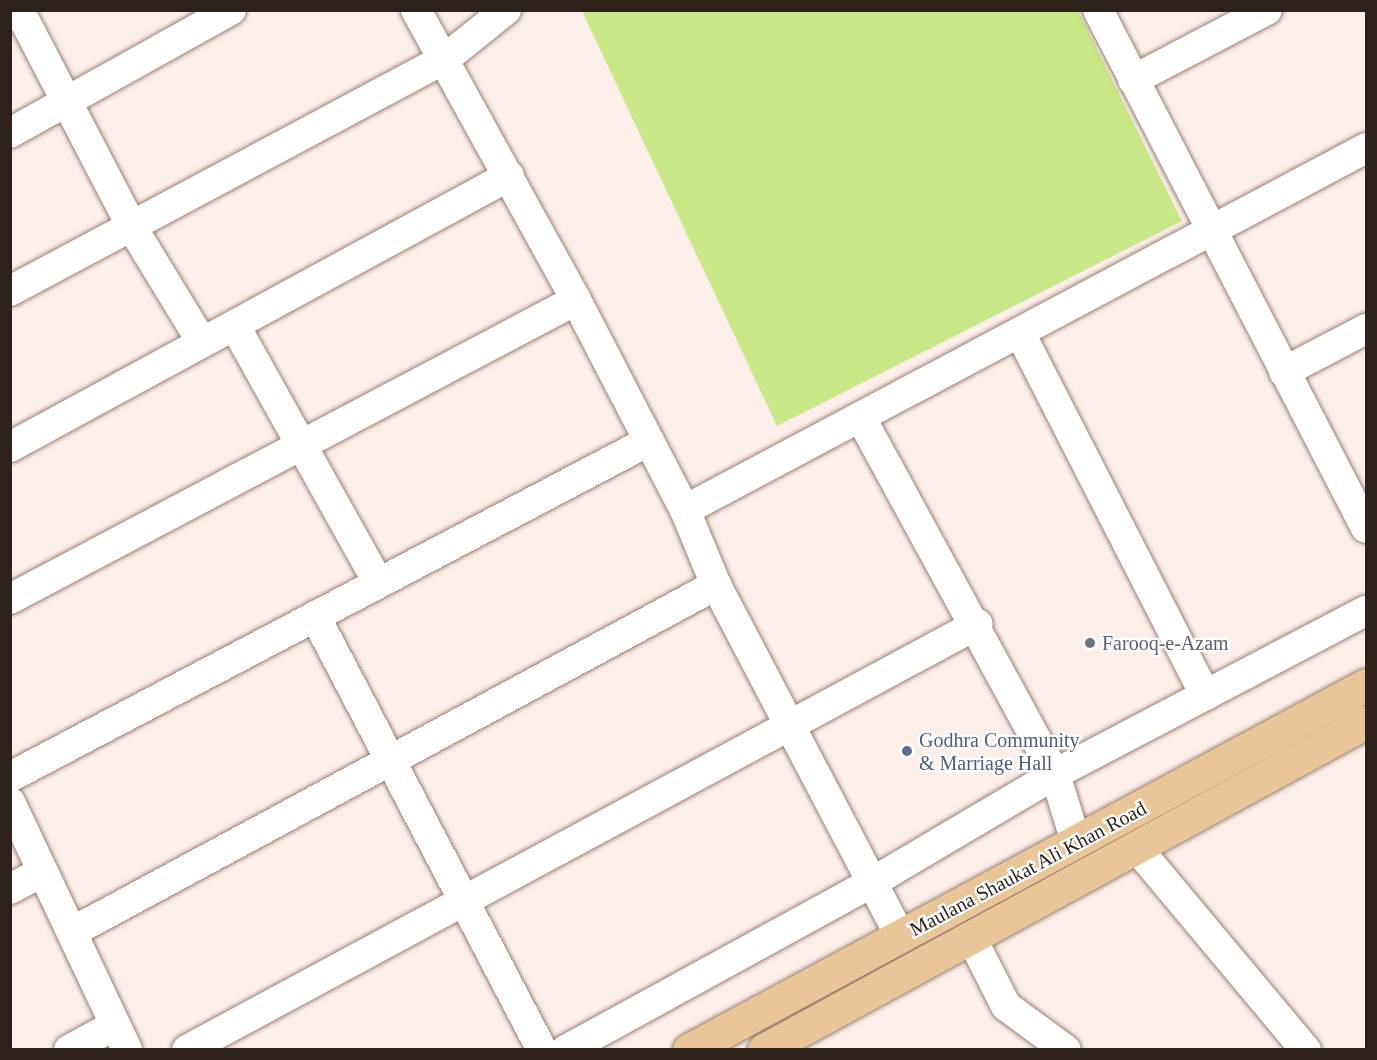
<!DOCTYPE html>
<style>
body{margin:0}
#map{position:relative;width:1377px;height:1060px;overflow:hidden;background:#fcefe9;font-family:Georgia,serif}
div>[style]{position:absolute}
.green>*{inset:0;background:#c8e787}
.roads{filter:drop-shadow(0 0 2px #9a7e71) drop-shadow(0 0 2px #9a7e71)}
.minor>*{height:30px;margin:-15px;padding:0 15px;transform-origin:15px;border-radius:15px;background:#fff}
.major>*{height:33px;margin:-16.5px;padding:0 16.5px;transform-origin:16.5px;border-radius:16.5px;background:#e9c698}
.dots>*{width:16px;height:16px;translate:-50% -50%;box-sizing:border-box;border:3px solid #fff;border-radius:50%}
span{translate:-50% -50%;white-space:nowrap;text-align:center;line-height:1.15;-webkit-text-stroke:4.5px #fff;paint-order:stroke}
.worship-label{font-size:20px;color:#5b616d}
.left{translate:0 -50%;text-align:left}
.service-label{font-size:20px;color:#4e5e75}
.street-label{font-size:20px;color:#2d211c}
.frame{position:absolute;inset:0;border:12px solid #2d211c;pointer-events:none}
</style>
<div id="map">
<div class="green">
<div style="clip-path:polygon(582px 11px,1078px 11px,1182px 221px,777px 426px)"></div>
</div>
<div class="roads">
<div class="minor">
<div style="left:19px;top:10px;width:247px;rotate:62.5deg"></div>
<div style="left:133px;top:229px;width:132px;rotate:58.6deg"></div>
<div style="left:416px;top:10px;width:331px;rotate:61.1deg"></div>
<div style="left:576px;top:300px;width:237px;rotate:62.6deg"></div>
<div style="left:685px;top:510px;width:81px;rotate:67.5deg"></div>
<div style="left:716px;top:585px;width:398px;rotate:62.3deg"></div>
<div style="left:1098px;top:10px;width:583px;rotate:62.64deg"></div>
<div style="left:1133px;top:80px;width:151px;rotate:-27.6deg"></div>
<div style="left:10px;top:133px;width:253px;rotate:-29.1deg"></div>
<div style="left:10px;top:291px;width:494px;rotate:-28.1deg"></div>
<div style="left:446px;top:58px;width:77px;rotate:-38.7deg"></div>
<div style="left:236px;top:328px;width:291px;rotate:60.8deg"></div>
<div style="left:1020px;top:333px;width:407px;rotate:62.9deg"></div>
<div style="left:1284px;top:372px;width:93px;rotate:-27.7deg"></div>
<div style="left:862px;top:420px;width:403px;rotate:61.4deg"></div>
<div style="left:1055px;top:774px;width:71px;rotate:72.8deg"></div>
<div style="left:10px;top:447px;width:568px;rotate:-28.51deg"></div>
<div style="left:685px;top:510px;width:771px;rotate:-27.99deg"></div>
<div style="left:10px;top:599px;width:640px;rotate:-27.85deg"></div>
<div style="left:315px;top:616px;width:490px;rotate:62.4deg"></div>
<div style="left:10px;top:777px;width:722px;rotate:-27.74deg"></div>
<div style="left:10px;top:802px;width:274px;rotate:64.7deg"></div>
<div style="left:1136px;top:847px;width:265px;rotate:50.1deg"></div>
<div style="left:10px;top:889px;width:34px;rotate:-28deg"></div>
<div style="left:72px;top:932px;width:732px;rotate:-28.32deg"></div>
<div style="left:971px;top:937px;width:77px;rotate:63.1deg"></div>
<div style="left:1006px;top:1006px;width:74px;rotate:36.3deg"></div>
<div style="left:69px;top:1050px;width:50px;rotate:-28.6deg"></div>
<div style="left:187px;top:1050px;width:898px;rotate:-28.31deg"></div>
<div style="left:566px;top:1050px;width:348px;rotate:-28.7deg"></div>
<div style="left:871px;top:883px;width:214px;rotate:-30.6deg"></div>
<div style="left:1055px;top:774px;width:351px;rotate:-27.7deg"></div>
</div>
<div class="major">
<div style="left:689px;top:1050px;width:769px;rotate:-28.33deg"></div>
<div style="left:764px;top:1050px;width:686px;rotate:-28.58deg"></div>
</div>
</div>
<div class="dots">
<div style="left:1090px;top:643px;background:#6b7280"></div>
<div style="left:907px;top:751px;background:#5c6f8a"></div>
</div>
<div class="worship-label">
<span class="left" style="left:1102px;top:643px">Farooq-e-Azam</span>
</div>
<div class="service-label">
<span class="left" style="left:919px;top:752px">Godhra Community<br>&amp; Marriage Hall</span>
</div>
<div class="street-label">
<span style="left:1028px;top:869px;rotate:-28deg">Maulana Shaukat Ali Khan Road</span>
</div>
<div class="frame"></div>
</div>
